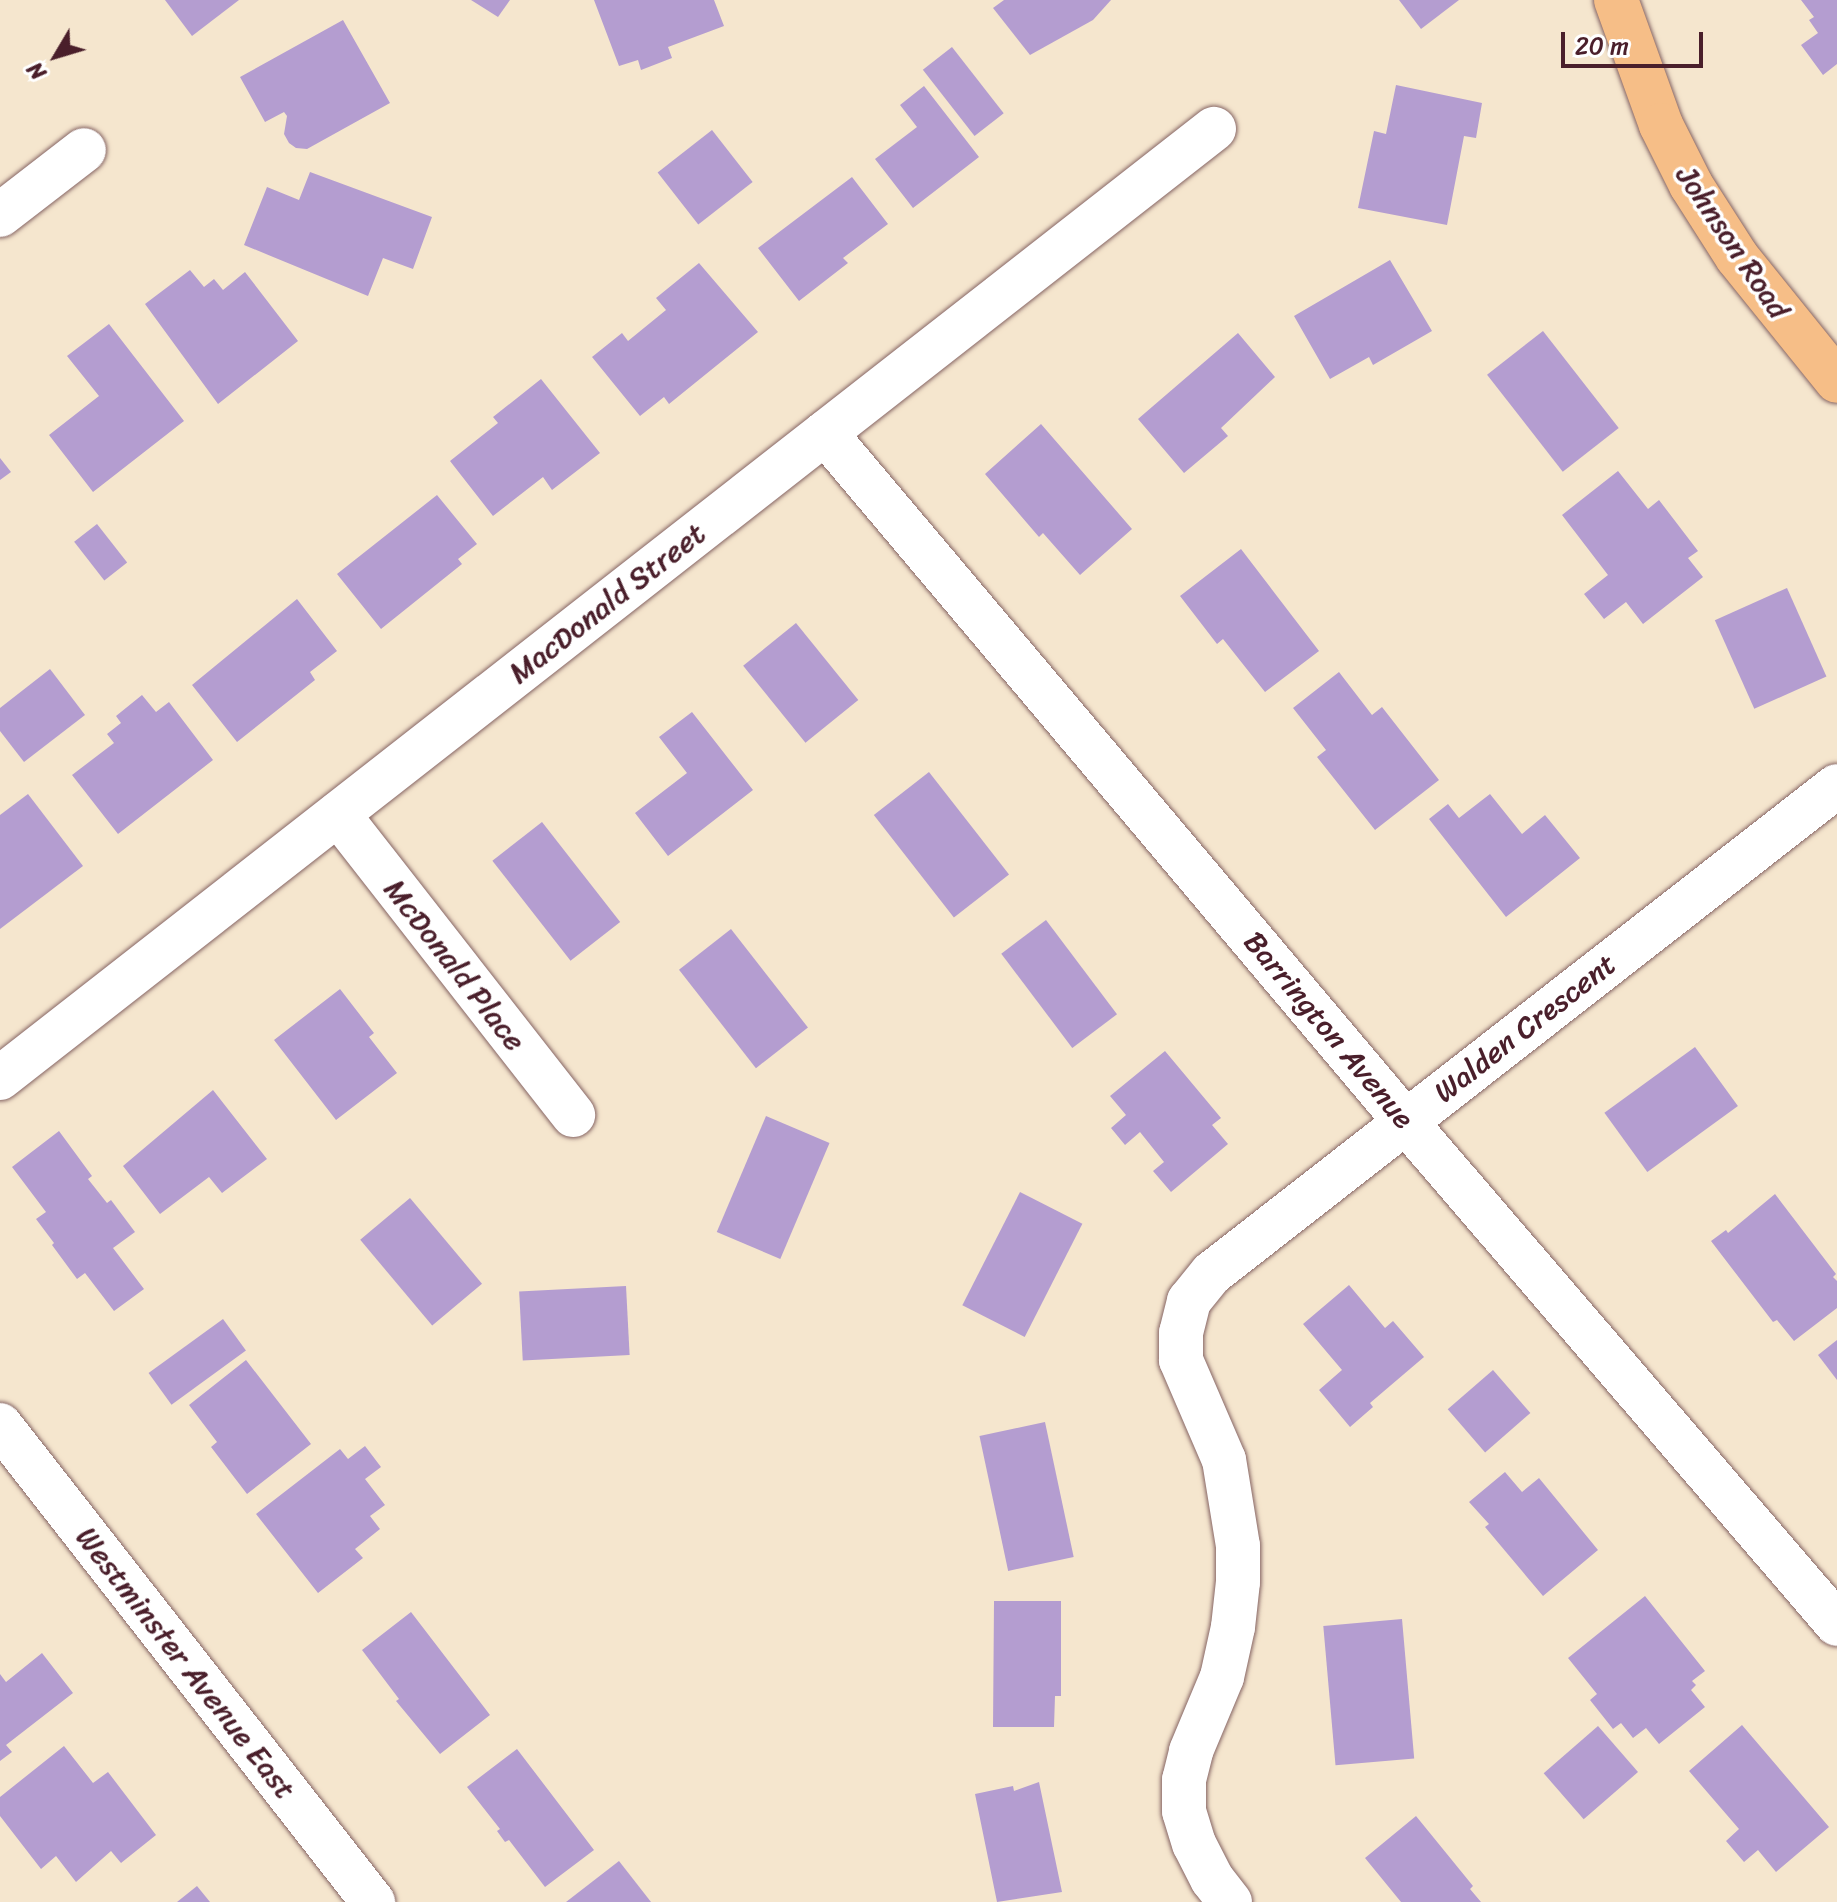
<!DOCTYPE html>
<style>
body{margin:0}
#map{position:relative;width:1837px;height:1902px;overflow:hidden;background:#f5e6ce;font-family:Sriracha,sans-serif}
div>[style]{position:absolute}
.building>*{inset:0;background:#b49dd0;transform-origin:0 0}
.roads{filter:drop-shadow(0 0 2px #866564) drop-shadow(0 0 2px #866564)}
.minor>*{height:44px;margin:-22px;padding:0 22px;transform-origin:22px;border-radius:22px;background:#fff}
.major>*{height:44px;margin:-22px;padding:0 22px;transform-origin:22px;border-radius:22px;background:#f6be87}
span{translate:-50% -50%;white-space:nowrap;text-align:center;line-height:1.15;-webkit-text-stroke:7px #fff;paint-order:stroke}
.street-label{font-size:30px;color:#4a1f2b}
.north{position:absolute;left:16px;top:16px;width:80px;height:80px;-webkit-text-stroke:6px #fff;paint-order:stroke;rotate:232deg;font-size:22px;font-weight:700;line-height:32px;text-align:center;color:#4a1f2b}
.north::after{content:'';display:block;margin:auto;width:28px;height:36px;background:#4a1f2b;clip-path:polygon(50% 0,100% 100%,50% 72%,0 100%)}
.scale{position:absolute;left:1561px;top:32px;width:142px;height:36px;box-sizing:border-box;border:4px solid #4a1f2b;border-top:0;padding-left:10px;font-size:24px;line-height:28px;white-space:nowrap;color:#4a1f2b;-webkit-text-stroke:6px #fff;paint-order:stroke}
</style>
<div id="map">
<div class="building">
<div style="clip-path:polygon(165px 0,239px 0,192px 36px)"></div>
<div style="clip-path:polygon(471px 0,510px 0,498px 17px)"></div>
<div style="clip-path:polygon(594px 0,714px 0,724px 26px,668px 47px,672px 58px,641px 70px,638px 60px,619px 66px)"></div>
<div style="clip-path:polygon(1004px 0,1111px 0,1093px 20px,1030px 55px,993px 8px)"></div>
<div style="clip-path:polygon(1399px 0,1459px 0,1421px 29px)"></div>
<div style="clip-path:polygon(1801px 0,1837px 0,1837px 64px,1823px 75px,1801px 45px,1818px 33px,1809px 20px,1814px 17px)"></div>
<div style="clip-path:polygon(343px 20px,390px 103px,307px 149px,296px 148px,289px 143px,284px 134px,287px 116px,284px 112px,265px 122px,240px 77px)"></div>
<div style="left:952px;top:47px;width:84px;height:37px;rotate:52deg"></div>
<div style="clip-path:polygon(1396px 85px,1482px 103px,1476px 138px,1464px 136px,1447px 225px,1358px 208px,1374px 131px,1386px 134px)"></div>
<div style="clip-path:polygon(924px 86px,979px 157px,913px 208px,875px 159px,917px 127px,900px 105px)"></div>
<div style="left:712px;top:130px;width:66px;height:69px;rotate:52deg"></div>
<div style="clip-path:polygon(310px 172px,432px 217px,413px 269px,383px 258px,368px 296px,244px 245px,267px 187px,299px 200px)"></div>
<div style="clip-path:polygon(852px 177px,888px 224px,843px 258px,848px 263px,799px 301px,758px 248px)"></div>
<div style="clip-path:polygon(1390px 260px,1432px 331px,1373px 365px,1369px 357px,1330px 379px,1294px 316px)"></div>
<div style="clip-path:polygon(699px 263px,758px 332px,669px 404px,664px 397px,640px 416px,592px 357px,622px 333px,628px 341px,666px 310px,656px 298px)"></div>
<div style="clip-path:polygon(190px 270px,204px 287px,214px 279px,223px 290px,245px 272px,298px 341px,218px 404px,145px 304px)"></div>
<div style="clip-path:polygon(109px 324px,184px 421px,93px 492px,49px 435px,99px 396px,67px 356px)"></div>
<div style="left:1543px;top:331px;width:123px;height:71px;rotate:52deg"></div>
<div style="clip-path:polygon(1238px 333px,1275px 377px,1221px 428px,1228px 436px,1184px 473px,1138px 419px)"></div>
<div style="clip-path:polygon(541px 379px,600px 453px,552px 490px,543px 477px,493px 516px,450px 461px,498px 423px,493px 417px)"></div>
<div style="clip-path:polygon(1041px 424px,1132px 529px,1080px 575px,1043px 533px,1039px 537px,985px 474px)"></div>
<div style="clip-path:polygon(0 458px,11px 472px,0 480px)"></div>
<div style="clip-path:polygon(1618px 471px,1648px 509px,1659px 500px,1698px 551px,1688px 558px,1703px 577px,1643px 624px,1626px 602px,1604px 619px,1584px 594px,1608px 575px,1562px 515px)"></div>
<div style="clip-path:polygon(437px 495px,477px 544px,458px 559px,462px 564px,381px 629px,337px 574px)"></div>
<div style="left:97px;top:524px;width:49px;height:29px;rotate:52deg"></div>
<div style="clip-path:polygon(1241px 549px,1319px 651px,1265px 692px,1223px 639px,1217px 644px,1180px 596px)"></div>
<div style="left:1787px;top:588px;width:97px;height:79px;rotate:66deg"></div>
<div style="clip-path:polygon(297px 599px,337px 651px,310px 672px,315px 680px,237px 742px,192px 685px)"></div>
<div style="left:796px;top:623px;width:99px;height:68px;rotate:51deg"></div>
<div style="clip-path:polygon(50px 669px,85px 715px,24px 762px,0 731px,0 708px)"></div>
<div style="clip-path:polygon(1339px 672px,1372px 715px,1382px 707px,1439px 780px,1375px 830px,1317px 757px,1326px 750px,1293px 708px)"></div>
<div style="clip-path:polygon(142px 695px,156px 712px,169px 702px,213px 760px,118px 834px,72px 775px,114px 743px,107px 734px,121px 723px,116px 716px)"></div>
<div style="clip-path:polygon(692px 712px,753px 790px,668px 856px,635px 813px,687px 773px,659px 737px)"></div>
<div style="left:929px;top:772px;width:130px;height:70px;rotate:52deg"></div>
<div style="clip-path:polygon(28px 794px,83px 866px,0 929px,0 815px)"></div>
<div style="clip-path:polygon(1490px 794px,1522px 834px,1545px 815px,1580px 858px,1506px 917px,1429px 819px,1448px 804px,1459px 818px)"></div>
<div style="left:542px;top:822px;width:127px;height:63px;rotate:52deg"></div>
<div style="left:1046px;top:920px;width:118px;height:56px;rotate:53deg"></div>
<div style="left:731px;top:929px;width:125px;height:66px;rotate:52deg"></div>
<div style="clip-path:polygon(340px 989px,374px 1033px,369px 1037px,397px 1073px,336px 1120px,274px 1040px)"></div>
<div style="left:1695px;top:1047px;width:73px;height:112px;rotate:54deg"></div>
<div style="clip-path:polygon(1165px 1051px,1221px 1118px,1212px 1125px,1228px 1144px,1171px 1192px,1153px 1171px,1164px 1162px,1140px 1132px,1125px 1145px,1111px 1128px,1126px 1115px,1110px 1096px)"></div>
<div style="clip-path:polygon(213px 1090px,267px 1159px,222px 1193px,209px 1177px,160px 1214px,123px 1166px)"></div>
<div style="left:766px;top:1116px;width:69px;height:126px;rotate:23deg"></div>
<div style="clip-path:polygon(59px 1131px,92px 1176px,88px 1179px,107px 1203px,111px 1200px,135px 1232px,113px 1248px,144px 1289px,114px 1311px,85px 1273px,77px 1279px,52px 1245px,54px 1243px,36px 1219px,46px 1212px,12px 1167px)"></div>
<div style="left:1020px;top:1192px;width:70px;height:127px;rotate:27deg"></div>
<div style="clip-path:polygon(1775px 1194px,1836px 1274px,1833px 1277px,1837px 1281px,1837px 1308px,1794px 1341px,1777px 1320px,1773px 1322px,1711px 1241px,1726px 1230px,1728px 1233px)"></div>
<div style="left:410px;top:1198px;width:112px;height:65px;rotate:50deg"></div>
<div style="clip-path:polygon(1349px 1285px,1385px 1328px,1393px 1321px,1424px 1357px,1370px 1403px,1373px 1407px,1350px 1427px,1319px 1390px,1342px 1370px,1303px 1324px)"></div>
<div style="left:626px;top:1286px;width:69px;height:107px;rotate:87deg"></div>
<div style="left:223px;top:1319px;width:39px;height:92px;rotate:54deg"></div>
<div style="clip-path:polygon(1837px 1340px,1837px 1380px,1818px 1355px)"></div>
<div style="clip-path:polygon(246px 1360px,311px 1444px,247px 1494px,211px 1447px,217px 1442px,189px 1405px)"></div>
<div style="left:1493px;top:1370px;width:57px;height:60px;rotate:49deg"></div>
<div style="left:1045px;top:1422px;width:138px;height:67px;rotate:78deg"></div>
<div style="clip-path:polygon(365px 1446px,381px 1467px,365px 1479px,385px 1505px,370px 1516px,380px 1529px,355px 1549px,363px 1558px,318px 1593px,256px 1514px,340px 1449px,348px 1459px)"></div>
<div style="clip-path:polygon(1505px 1472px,1522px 1492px,1539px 1478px,1598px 1550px,1543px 1596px,1485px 1527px,1489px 1524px,1469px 1502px)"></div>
<div style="clip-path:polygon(1645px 1596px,1705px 1671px,1692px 1681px,1696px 1685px,1691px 1690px,1705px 1707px,1659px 1744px,1646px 1728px,1633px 1738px,1621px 1723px,1613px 1729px,1590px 1700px,1597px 1694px,1568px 1658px)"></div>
<div style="clip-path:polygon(994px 1601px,1061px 1601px,1061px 1696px,1055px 1696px,1054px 1727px,993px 1727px)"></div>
<div style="clip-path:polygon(411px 1612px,490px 1715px,440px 1754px,396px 1701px,399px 1699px,362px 1650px)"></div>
<div style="left:1402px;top:1619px;width:140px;height:79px;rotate:85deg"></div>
<div style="clip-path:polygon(42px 1653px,73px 1693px,6px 1745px,12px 1752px,0 1761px,0 1674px,6px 1682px)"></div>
<div style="clip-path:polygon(1742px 1725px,1829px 1827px,1776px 1872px,1758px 1850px,1744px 1862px,1726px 1841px,1739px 1829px,1689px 1771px)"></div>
<div style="left:1598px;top:1726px;width:61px;height:72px;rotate:49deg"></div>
<div style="clip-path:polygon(64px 1746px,93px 1783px,108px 1772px,156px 1835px,121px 1863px,111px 1851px,76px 1882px,56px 1856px,41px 1869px,0 1816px,0 1797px)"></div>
<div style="clip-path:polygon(517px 1749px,594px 1850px,545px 1887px,509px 1840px,505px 1842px,497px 1831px,500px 1829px,467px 1787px)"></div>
<div style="clip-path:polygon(1039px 1782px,1062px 1892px,997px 1902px,975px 1794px,1013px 1786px,1014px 1791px)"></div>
<div style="clip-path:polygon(1416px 1816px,1473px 1886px,1470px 1889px,1481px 1902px,1401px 1902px,1365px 1858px)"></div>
<div style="clip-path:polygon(619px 1861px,651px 1902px,566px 1902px)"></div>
<div style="clip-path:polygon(197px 1886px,210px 1902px,177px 1902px)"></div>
</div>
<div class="roads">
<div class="minor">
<div style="left:0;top:215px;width:106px;rotate:-37.7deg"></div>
<div style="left:825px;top:433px;width:900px;rotate:49.87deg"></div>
<div style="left:1405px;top:1121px;width:663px;rotate:49.34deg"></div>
<div style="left:338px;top:814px;width:382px;rotate:52deg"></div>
<div style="left:0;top:1078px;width:1541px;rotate:-38.02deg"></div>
<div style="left:0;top:1425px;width:606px;rotate:51.98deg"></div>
<div style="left:1230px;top:1902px;width:29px;rotate:-128deg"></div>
<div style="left:1212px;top:1879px;width:39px;rotate:-117deg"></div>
<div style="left:1194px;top:1844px;width:34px;rotate:-107deg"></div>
<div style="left:1184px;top:1811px;width:31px;rotate:-90deg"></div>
<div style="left:1184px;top:1780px;width:30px;rotate:-76deg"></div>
<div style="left:1191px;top:1751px;width:80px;rotate:-67.3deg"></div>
<div style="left:1222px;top:1677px;width:51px;rotate:-77.6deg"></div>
<div style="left:1233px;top:1627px;width:45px;rotate:-83.7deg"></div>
<div style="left:1238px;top:1582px;width:36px;rotate:-90deg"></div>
<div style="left:1238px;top:1546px;width:87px;rotate:-99.2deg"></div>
<div style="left:1224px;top:1460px;width:109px;rotate:-113.3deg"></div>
<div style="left:1181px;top:1360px;width:27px;rotate:-90deg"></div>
<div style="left:1181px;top:1333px;width:33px;rotate:-76deg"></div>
<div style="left:1189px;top:1301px;width:36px;rotate:-51deg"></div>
<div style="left:1212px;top:1273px;width:792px;rotate:-37.93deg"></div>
</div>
<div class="major">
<div style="left:1616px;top:0;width:133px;rotate:70.2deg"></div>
<div style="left:1661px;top:125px;width:67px;rotate:63.4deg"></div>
<div style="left:1691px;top:185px;width:85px;rotate:57.4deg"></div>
<div style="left:1737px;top:257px;width:159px;rotate:51.1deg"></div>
</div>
</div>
<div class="street-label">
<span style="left:1733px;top:242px;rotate:56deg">Johnson Road</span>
<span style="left:607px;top:603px;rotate:-38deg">MacDonald Street</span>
<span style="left:455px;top:965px;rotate:52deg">McDonald Place</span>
<span style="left:1525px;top:1028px;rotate:-38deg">Walden Crescent</span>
<span style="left:1329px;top:1030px;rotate:50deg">Barrington Avenue</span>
<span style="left:186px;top:1663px;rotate:52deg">Westminster Avenue East</span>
</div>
<div class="north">N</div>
<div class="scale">20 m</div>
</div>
